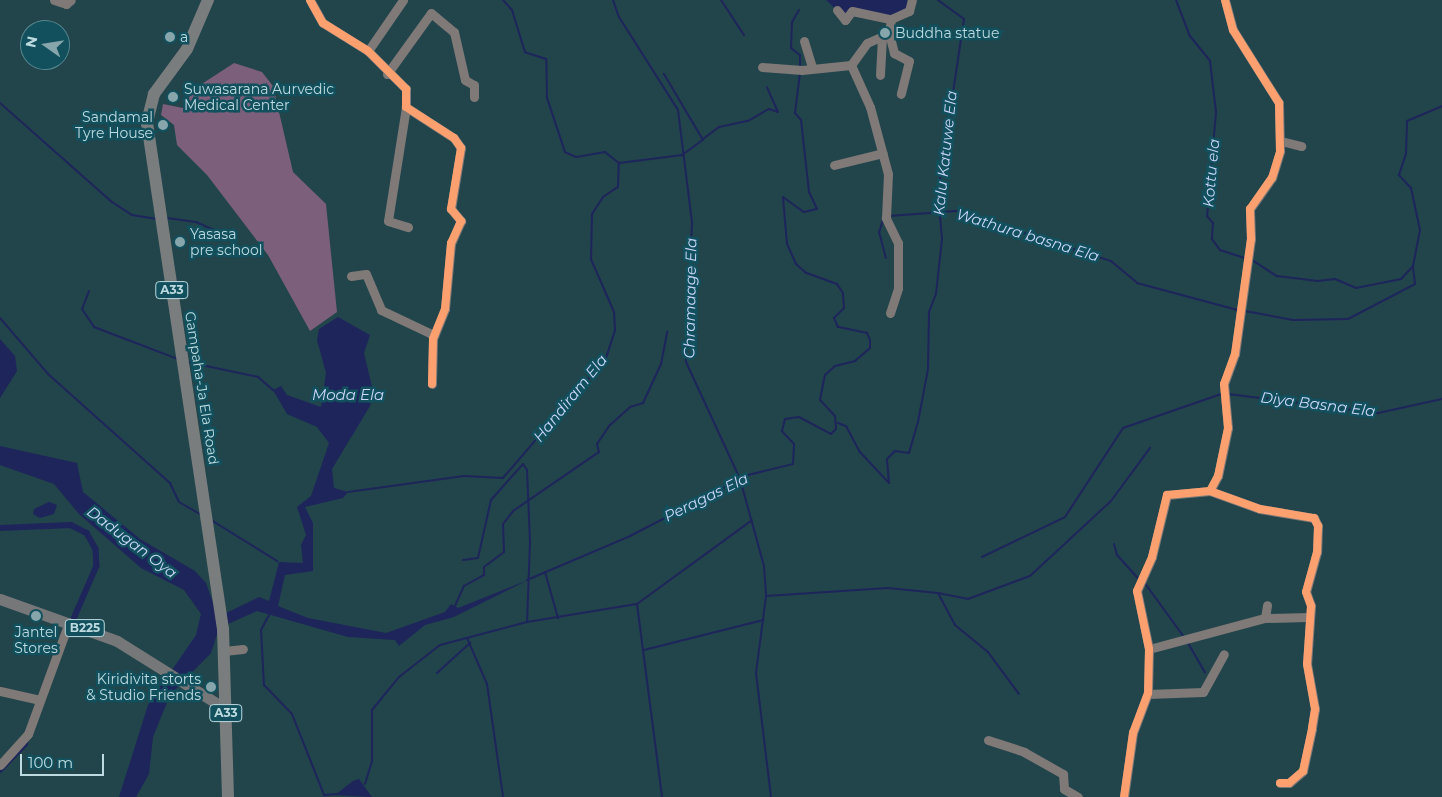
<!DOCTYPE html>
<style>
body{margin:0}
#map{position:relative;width:1442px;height:797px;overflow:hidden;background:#22444b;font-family:Montserrat,sans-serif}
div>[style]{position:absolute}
.green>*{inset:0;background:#7b5f7b}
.water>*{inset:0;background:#1d255b}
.stream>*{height:2px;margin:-1px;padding:0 1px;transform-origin:1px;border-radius:1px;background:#1d255b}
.canal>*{height:5.5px;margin:-2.75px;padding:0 2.75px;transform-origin:2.75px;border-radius:2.75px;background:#1d255b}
.minor>*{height:9px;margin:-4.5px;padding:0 4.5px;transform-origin:4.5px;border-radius:4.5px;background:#7f7977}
.major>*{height:11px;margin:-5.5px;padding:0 5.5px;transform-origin:5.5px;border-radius:5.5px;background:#767778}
.highway>*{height:12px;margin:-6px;padding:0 6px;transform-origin:6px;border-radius:6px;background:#7a7d7e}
.cycleway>*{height:8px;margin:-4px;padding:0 4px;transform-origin:4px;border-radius:4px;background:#fca06f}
.dots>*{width:14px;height:14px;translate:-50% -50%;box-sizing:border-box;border:2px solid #11505c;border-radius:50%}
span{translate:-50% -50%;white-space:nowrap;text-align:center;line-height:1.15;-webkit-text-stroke:5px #11505c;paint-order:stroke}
.shield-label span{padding:1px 4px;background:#11505c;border:1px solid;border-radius:4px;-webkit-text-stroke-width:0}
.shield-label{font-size:12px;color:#bddae0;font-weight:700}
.poi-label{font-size:14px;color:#bddae0}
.left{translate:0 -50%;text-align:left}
.right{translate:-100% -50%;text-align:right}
.street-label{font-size:14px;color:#bddae0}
.water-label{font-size:15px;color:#ccd7fc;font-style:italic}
.north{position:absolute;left:20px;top:20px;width:50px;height:50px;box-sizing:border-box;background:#11505c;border:1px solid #568791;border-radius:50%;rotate:283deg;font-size:14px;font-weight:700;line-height:20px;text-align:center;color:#bddae0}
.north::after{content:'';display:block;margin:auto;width:18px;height:22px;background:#87a6ac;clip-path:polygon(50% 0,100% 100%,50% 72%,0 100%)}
.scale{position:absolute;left:20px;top:754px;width:84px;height:22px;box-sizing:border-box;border:2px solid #bddae0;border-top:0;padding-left:6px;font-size:15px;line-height:18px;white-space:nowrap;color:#bddae0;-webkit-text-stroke:4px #11505c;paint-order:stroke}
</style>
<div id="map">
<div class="green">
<div style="clip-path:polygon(234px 63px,262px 72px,273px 86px,293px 172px,326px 204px,337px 312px,310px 331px,268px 255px,207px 175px,177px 145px,174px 125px,161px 115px,163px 104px,183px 108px,194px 89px)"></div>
</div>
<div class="water">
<div style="clip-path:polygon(826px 0,907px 0,908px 7px,891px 16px,855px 10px,845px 18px)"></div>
<div style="clip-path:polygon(338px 317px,370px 335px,364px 353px,373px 391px,370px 406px,332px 469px,334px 488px,348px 492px,343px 498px,305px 507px,313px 523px,313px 571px,285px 575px,278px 606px,308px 618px,386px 633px,445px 612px,451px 604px,458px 608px,528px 580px,454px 617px,425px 625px,399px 646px,395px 640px,348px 637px,257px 611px,219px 628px,211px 653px,170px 695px,153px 737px,149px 774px,136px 797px,119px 797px,148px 705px,196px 635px,201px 614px,184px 590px,141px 568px,79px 514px,54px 484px,0 465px,0 446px,77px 463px,83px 492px,140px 539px,195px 571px,206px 583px,218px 617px,259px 597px,269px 601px,279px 562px,303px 563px,301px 545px,306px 535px,297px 507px,311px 496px,329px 443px,317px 427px,287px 414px,273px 390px,281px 386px,287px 395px,321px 407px,326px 373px,317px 340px,319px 329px)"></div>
<div style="clip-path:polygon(0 339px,15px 356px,17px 371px,0 398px)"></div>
<div style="clip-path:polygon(49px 502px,57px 505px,54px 514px,40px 518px,33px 514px,34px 509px)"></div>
<div style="clip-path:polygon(359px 779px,372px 797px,335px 795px,353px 781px)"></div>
</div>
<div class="stream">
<div style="left:613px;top:0;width:18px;rotate:71deg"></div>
<div style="left:619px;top:17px;width:110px;rotate:57.6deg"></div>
<div style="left:678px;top:110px;width:113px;rotate:82.9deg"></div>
<div style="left:692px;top:222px;width:140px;rotate:92.5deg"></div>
<div style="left:686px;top:362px;width:129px;rotate:65.2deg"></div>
<div style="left:740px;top:479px;width:90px;rotate:74.6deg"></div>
<div style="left:764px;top:566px;width:30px;rotate:86deg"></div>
<div style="left:766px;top:596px;width:122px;rotate:-3.8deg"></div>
<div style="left:888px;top:588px;width:50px;rotate:5.7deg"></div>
<div style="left:938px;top:593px;width:36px;rotate:62deg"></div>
<div style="left:955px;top:625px;width:43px;rotate:39.3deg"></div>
<div style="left:988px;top:652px;width:52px;rotate:53.6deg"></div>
<div style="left:721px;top:0;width:42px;rotate:56.7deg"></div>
<div style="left:1176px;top:0;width:39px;rotate:69deg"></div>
<div style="left:1190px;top:36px;width:32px;rotate:51deg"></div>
<div style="left:1210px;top:61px;width:51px;rotate:83.3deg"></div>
<div style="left:1216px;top:112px;width:104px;rotate:94.9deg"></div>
<div style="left:1207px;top:216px;width:9px;rotate:49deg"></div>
<div style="left:1213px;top:223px;width:16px;rotate:94deg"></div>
<div style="left:1212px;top:239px;width:14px;rotate:54deg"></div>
<div style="left:1220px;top:250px;width:26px;rotate:18deg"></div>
<div style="left:799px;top:10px;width:14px;rotate:120deg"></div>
<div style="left:792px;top:22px;width:26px;rotate:92deg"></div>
<div style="left:791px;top:48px;width:11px;rotate:38deg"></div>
<div style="left:800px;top:55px;width:13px;rotate:90deg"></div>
<div style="left:0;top:103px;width:149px;rotate:41.5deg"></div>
<div style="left:112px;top:202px;width:24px;rotate:33deg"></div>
<div style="left:132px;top:215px;width:25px;rotate:9deg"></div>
<div style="left:703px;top:139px;width:20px;rotate:-37deg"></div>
<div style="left:719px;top:127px;width:30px;rotate:-12deg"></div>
<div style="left:748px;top:121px;width:24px;rotate:-30deg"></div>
<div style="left:769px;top:109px;width:9px;rotate:18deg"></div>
<div style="left:778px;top:112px;width:27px;rotate:-114deg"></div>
<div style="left:619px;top:163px;width:64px;rotate:-7.2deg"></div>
<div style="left:682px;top:155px;width:26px;rotate:-36deg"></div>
<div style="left:703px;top:140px;width:77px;rotate:-120.6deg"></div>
<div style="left:889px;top:216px;width:67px;rotate:-4.3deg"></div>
<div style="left:956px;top:211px;width:163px;rotate:17.9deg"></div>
<div style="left:1111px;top:261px;width:34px;rotate:40deg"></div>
<div style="left:1137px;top:283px;width:105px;rotate:15deg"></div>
<div style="left:167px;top:218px;width:29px;rotate:8deg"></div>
<div style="left:196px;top:222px;width:36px;rotate:24deg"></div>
<div style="left:883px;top:220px;width:13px;rotate:108deg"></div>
<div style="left:879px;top:232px;width:27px;rotate:75deg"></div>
<div style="left:1252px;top:260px;width:30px;rotate:33deg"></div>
<div style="left:1277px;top:276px;width:41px;rotate:7deg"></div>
<div style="left:1318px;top:281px;width:17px;rotate:-7deg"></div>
<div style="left:1335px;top:279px;width:23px;rotate:23deg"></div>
<div style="left:1356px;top:288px;width:46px;rotate:-11.3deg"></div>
<div style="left:1401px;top:279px;width:18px;rotate:-47deg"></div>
<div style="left:1413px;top:266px;width:37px;rotate:-79deg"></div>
<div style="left:1420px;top:230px;width:43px;rotate:-102.1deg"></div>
<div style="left:1411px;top:188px;width:18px;rotate:-133deg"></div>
<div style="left:1399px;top:175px;width:23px;rotate:-72deg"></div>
<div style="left:1406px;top:153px;width:32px;rotate:-88deg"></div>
<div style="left:1407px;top:121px;width:38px;rotate:-23deg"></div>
<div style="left:89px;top:291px;width:19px;rotate:111deg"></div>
<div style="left:82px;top:309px;width:22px;rotate:56deg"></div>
<div style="left:94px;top:327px;width:90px;rotate:20.9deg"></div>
<div style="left:1245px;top:311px;width:49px;rotate:10.6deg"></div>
<div style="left:1293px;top:320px;width:55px;rotate:-1deg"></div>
<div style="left:1348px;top:319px;width:76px;rotate:-27.6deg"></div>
<div style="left:1415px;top:284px;width:17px;rotate:-97deg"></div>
<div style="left:0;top:318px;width:74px;rotate:49.4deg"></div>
<div style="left:48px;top:374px;width:164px;rotate:41.8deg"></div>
<div style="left:170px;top:483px;width:21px;rotate:65deg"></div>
<div style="left:179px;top:502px;width:24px;rotate:30deg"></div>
<div style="left:187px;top:362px;width:73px;rotate:11.9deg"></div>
<div style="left:258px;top:377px;width:20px;rotate:41deg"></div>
<div style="left:1228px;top:394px;width:151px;rotate:7.2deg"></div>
<div style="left:1378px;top:413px;width:66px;rotate:-12.3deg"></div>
<div style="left:838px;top:423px;width:9px;rotate:21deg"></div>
<div style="left:846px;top:426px;width:30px;rotate:62deg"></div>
<div style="left:860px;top:452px;width:42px;rotate:46.9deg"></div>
<div style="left:889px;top:483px;width:24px;rotate:-95deg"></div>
<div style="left:887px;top:459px;width:11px;rotate:-45deg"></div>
<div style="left:895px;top:451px;width:14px;rotate:8deg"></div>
<div style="left:909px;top:453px;width:32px;rotate:-74deg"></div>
<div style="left:918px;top:422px;width:54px;rotate:-79.3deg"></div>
<div style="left:928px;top:369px;width:57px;rotate:-89deg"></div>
<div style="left:929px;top:312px;width:19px;rotate:-69deg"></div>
<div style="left:936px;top:294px;width:55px;rotate:-83.8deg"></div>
<div style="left:942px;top:239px;width:46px;rotate:-95deg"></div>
<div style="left:938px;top:193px;width:176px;rotate:-81.5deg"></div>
<div style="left:964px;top:19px;width:32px;rotate:-144deg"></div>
<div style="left:348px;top:492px;width:117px;rotate:-7.9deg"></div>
<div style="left:464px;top:476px;width:39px;rotate:3deg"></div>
<div style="left:503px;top:478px;width:158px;rotate:-49.4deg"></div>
<div style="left:606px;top:358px;width:29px;rotate:-72deg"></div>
<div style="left:615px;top:330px;width:18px;rotate:-93deg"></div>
<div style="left:614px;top:312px;width:58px;rotate:-113.5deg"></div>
<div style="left:591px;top:259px;width:45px;rotate:-88.7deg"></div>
<div style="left:592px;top:214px;width:20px;rotate:-57deg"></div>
<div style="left:603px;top:197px;width:18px;rotate:-34deg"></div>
<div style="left:618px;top:187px;width:24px;rotate:-88deg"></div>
<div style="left:619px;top:163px;width:18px;rotate:-142deg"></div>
<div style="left:605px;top:152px;width:29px;rotate:170deg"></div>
<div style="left:576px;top:157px;width:12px;rotate:-156deg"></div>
<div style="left:565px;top:152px;width:57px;rotate:-108.4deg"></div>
<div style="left:547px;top:98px;width:39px;rotate:-91deg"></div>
<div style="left:546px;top:59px;width:22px;rotate:-162deg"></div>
<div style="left:525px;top:52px;width:44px;rotate:-107.2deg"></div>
<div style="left:512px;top:10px;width:13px;rotate:-132deg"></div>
<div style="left:211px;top:520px;width:78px;rotate:31.8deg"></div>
<div style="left:1114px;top:544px;width:11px;rotate:75deg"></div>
<div style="left:1117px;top:555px;width:31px;rotate:48deg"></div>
<div style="left:982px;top:557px;width:92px;rotate:-25.7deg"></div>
<div style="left:1065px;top:517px;width:106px;rotate:-56.9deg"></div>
<div style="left:1123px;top:428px;width:104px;rotate:-19.1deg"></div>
<div style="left:463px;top:560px;width:15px;rotate:-8deg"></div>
<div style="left:478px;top:558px;width:59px;rotate:-77.4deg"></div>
<div style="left:491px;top:500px;width:48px;rotate:-48.4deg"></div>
<div style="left:523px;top:464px;width:7px;rotate:56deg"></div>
<div style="left:527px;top:470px;width:72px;rotate:87.6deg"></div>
<div style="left:530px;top:542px;width:80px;rotate:92.1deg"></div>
<div style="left:545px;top:572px;width:48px;rotate:74.2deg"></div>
<div style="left:527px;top:580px;width:112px;rotate:-23.1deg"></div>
<div style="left:630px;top:536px;width:133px;rotate:-27.3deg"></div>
<div style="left:748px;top:475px;width:46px;rotate:-13.7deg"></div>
<div style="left:793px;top:464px;width:20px;rotate:-87deg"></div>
<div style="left:794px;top:444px;width:18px;rotate:-133deg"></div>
<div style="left:782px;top:431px;width:12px;rotate:-76deg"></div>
<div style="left:785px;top:419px;width:14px;rotate:-8deg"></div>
<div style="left:799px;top:417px;width:36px;rotate:28deg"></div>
<div style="left:831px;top:434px;width:7px;rotate:-45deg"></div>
<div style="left:836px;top:429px;width:13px;rotate:-94deg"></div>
<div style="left:835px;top:416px;width:22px;rotate:-133deg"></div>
<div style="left:820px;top:400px;width:25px;rotate:-79deg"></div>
<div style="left:825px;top:375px;width:13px;rotate:-42deg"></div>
<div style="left:835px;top:366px;width:21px;rotate:-14deg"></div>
<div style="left:855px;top:361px;width:20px;rotate:-41deg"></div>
<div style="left:870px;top:348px;width:8px;rotate:-90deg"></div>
<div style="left:870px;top:340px;width:8px;rotate:-113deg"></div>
<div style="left:867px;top:333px;width:30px;rotate:-168deg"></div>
<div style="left:838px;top:327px;width:10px;rotate:-114deg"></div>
<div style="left:834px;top:318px;width:14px;rotate:-45deg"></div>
<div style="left:844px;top:308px;width:15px;rotate:-94deg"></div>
<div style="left:843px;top:293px;width:11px;rotate:-124deg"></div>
<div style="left:837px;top:284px;width:33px;rotate:-160deg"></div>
<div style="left:806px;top:273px;width:13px;rotate:-138deg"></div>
<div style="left:796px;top:264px;width:22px;rotate:-114deg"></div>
<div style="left:787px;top:244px;width:47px;rotate:-94.9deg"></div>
<div style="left:783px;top:197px;width:26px;rotate:36deg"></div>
<div style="left:804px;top:212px;width:13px;rotate:-13deg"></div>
<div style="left:817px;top:209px;width:19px;rotate:-115deg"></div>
<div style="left:809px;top:192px;width:72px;rotate:-96.3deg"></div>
<div style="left:801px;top:120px;width:9px;rotate:-131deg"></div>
<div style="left:795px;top:113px;width:40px;rotate:-82.9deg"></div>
<div style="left:1144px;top:582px;width:68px;rotate:54deg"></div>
<div style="left:938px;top:593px;width:31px;rotate:11deg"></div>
<div style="left:968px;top:599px;width:66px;rotate:-20.4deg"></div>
<div style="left:1030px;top:576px;width:110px;rotate:-42.8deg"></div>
<div style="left:1111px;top:501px;width:66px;rotate:-53.7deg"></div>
<div style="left:766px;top:596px;width:78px;rotate:97.4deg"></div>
<div style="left:756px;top:673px;width:125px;rotate:83.1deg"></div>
<div style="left:637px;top:604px;width:195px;rotate:82.6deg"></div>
<div style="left:455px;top:606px;width:22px;rotate:-66deg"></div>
<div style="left:464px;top:586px;width:23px;rotate:-29deg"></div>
<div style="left:484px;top:575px;width:8px;rotate:-90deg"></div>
<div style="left:484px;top:567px;width:25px;rotate:-37deg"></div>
<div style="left:504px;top:552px;width:28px;rotate:-92deg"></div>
<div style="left:503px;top:524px;width:16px;rotate:-52deg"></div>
<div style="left:513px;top:511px;width:104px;rotate:-34.5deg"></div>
<div style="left:599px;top:452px;width:8px;rotate:-104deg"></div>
<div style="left:597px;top:444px;width:22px;rotate:-56deg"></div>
<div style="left:609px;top:426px;width:28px;rotate:-42deg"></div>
<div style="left:630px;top:407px;width:14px;rotate:-17deg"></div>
<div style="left:643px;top:403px;width:43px;rotate:-65.2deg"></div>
<div style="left:661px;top:364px;width:33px;rotate:-79deg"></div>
<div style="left:269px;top:615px;width:17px;rotate:118deg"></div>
<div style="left:261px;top:630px;width:55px;rotate:86.9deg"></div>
<div style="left:264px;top:685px;width:40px;rotate:46deg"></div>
<div style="left:292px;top:714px;width:87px;rotate:68.4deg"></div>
<div style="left:324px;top:795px;width:15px;rotate:-4deg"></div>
<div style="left:467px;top:638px;width:50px;rotate:66.5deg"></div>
<div style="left:487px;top:684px;width:114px;rotate:81.9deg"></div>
<div style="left:1188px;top:643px;width:34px;rotate:60deg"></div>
<div style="left:644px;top:650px;width:123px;rotate:-14.1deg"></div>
<div style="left:437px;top:673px;width:45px;rotate:-42.3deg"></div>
<div style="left:365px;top:784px;width:24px;rotate:-73deg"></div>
<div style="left:372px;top:761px;width:51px;rotate:-90deg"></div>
<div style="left:372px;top:710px;width:43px;rotate:-50.7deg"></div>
<div style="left:399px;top:677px;width:52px;rotate:-38deg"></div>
<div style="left:440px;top:645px;width:90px;rotate:-14.8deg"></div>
<div style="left:527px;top:622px;width:111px;rotate:-9.3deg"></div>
<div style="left:637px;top:604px;width:142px;rotate:-36.1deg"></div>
</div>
<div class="canal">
<div style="left:0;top:528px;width:71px;rotate:-2.4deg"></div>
<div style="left:71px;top:525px;width:18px;rotate:27deg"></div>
<div style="left:87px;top:533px;width:18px;rotate:61deg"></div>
<div style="left:96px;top:549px;width:17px;rotate:87deg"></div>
<div style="left:97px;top:566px;width:65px;rotate:113.4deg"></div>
<div style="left:0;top:770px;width:36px;rotate:-46deg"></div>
</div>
<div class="minor">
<div style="left:54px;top:0;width:13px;rotate:18deg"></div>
<div style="left:66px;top:4px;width:6px;rotate:-39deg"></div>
<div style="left:310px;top:0;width:26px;rotate:61deg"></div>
<div style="left:323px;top:23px;width:53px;rotate:31.9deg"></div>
<div style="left:368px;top:51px;width:54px;rotate:45deg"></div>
<div style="left:406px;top:89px;width:18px;rotate:90deg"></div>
<div style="left:406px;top:107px;width:57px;rotate:32.9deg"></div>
<div style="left:454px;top:138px;width:12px;rotate:55deg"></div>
<div style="left:461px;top:148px;width:62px;rotate:99.3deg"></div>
<div style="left:451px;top:209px;width:16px;rotate:50deg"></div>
<div style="left:461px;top:221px;width:24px;rotate:114deg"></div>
<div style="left:451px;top:243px;width:66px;rotate:95.2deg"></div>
<div style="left:445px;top:309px;width:32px;rotate:112deg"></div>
<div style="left:433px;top:339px;width:45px;rotate:91.3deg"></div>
<div style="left:837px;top:10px;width:13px;rotate:51deg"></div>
<div style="left:845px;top:20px;width:11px;rotate:-52deg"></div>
<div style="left:852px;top:11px;width:40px;rotate:12deg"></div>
<div style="left:889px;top:33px;width:21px;rotate:76deg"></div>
<div style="left:894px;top:53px;width:17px;rotate:28deg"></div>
<div style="left:909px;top:61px;width:34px;rotate:104deg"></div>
<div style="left:804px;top:41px;width:28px;rotate:73deg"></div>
<div style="left:368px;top:51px;width:62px;rotate:-55.5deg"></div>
<div style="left:762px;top:67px;width:40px;rotate:4.3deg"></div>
<div style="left:802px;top:70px;width:49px;rotate:-5.8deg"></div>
<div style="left:387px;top:74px;width:75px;rotate:-54.2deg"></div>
<div style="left:431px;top:13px;width:30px;rotate:40deg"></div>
<div style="left:454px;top:32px;width:49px;rotate:77.1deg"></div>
<div style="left:465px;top:80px;width:10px;rotate:29deg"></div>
<div style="left:474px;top:85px;width:12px;rotate:90deg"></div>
<div style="left:880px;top:75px;width:39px;rotate:-87deg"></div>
<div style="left:406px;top:107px;width:115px;rotate:99deg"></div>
<div style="left:388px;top:221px;width:21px;rotate:17deg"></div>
<div style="left:1281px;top:141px;width:21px;rotate:14deg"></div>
<div style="left:834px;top:165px;width:50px;rotate:-13.8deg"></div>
<div style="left:351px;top:276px;width:15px;rotate:-8deg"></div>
<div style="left:366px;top:274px;width:39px;rotate:67deg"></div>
<div style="left:381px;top:310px;width:59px;rotate:25.3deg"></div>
<div style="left:890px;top:313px;width:26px;rotate:-72deg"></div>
<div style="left:898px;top:288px;width:45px;rotate:-90deg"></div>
<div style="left:898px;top:243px;width:28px;rotate:-116deg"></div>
<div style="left:886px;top:218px;width:44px;rotate:-87.4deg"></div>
<div style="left:888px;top:174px;width:69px;rotate:-105deg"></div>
<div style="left:870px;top:107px;width:46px;rotate:-114.3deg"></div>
<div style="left:851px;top:65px;width:27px;rotate:-54deg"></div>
<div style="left:867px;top:43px;width:24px;rotate:-24deg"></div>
<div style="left:889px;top:33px;width:14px;rotate:-82deg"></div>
<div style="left:891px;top:19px;width:20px;rotate:-24deg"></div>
<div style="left:909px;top:11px;width:11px;rotate:-75deg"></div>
<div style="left:1210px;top:491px;width:53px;rotate:19.8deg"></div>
<div style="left:1260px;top:509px;width:55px;rotate:9.5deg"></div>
<div style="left:1314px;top:518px;width:9px;rotate:63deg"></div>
<div style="left:1318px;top:526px;width:26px;rotate:92deg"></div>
<div style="left:1317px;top:552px;width:41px;rotate:105.4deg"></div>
<div style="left:1306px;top:592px;width:15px;rotate:70deg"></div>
<div style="left:1311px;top:606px;width:58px;rotate:93.9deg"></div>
<div style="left:1307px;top:664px;width:46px;rotate:79.9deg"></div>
<div style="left:1315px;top:709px;width:20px;rotate:99deg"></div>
<div style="left:1312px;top:729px;width:43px;rotate:102.1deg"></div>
<div style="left:1303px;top:771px;width:18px;rotate:139deg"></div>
<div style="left:1289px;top:783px;width:9px;rotate:180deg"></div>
<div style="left:1265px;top:618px;width:13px;rotate:-81deg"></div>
<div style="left:1149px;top:649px;width:120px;rotate:-15deg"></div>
<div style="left:1265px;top:618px;width:44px;rotate:-1.3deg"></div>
<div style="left:224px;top:651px;width:19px;rotate:-6deg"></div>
<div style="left:0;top:691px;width:41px;rotate:12.7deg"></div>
<div style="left:1148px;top:694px;width:55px;rotate:-2.1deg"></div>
<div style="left:1203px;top:692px;width:43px;rotate:-61.1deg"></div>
<div style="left:988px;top:740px;width:38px;rotate:18deg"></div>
<div style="left:1024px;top:752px;width:45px;rotate:29.4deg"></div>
<div style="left:1063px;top:774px;width:15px;rotate:86deg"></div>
<div style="left:1064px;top:789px;width:16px;rotate:30deg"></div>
<div style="left:0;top:765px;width:42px;rotate:-47.9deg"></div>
<div style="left:28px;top:734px;width:119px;rotate:-69.9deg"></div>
<div style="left:1124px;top:797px;width:65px;rotate:-82deg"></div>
<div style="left:1133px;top:733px;width:43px;rotate:-69.4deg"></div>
<div style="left:1148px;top:693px;width:44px;rotate:-88.7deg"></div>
<div style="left:1149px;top:649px;width:59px;rotate:-101.7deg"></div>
<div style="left:1137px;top:591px;width:37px;rotate:-66deg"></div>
<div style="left:1152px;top:557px;width:64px;rotate:-76.4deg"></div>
<div style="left:1167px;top:495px;width:43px;rotate:-5.3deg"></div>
<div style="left:1210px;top:491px;width:17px;rotate:-62deg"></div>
<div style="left:1218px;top:476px;width:49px;rotate:-78.2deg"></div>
<div style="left:1228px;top:428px;width:44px;rotate:-95.2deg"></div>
<div style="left:1224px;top:384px;width:32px;rotate:-70deg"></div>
<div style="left:1235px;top:354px;width:116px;rotate:-82.1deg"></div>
<div style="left:1251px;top:239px;width:30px;rotate:-92deg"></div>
<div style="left:1250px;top:209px;width:38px;rotate:-55deg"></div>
<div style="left:1272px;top:178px;width:28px;rotate:-73deg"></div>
<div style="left:1280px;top:151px;width:48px;rotate:-91.2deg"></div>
<div style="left:1279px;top:103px;width:86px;rotate:-122.2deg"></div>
<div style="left:1233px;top:30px;width:31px;rotate:-105deg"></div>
</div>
<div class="major">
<div style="left:0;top:599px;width:124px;rotate:19.7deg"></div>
<div style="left:117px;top:641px;width:128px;rotate:32deg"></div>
</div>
<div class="highway">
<div style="left:208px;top:0;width:53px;rotate:113.2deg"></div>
<div style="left:187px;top:49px;width:56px;rotate:126.3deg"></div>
<div style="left:154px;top:94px;width:30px;rotate:104deg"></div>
<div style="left:147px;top:123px;width:512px;rotate:81.46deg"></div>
<div style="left:223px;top:629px;width:168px;rotate:88.3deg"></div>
</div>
<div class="cycleway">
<div style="left:310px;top:0;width:26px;rotate:61deg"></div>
<div style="left:323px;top:23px;width:53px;rotate:31.9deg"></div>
<div style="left:368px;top:51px;width:54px;rotate:45deg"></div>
<div style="left:406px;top:89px;width:18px;rotate:90deg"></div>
<div style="left:406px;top:107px;width:57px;rotate:32.9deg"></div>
<div style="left:454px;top:138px;width:12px;rotate:55deg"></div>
<div style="left:461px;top:148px;width:62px;rotate:99.3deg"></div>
<div style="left:451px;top:209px;width:16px;rotate:50deg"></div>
<div style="left:461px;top:221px;width:24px;rotate:114deg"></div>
<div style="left:451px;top:243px;width:66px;rotate:95.2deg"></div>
<div style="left:445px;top:309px;width:32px;rotate:112deg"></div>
<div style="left:433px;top:339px;width:45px;rotate:91.3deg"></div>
<div style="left:1210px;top:491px;width:53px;rotate:19.8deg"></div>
<div style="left:1260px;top:509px;width:55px;rotate:9.5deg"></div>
<div style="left:1314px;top:518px;width:9px;rotate:63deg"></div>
<div style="left:1318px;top:526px;width:26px;rotate:92deg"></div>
<div style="left:1317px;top:552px;width:41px;rotate:105.4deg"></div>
<div style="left:1306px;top:592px;width:15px;rotate:70deg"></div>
<div style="left:1311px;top:606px;width:58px;rotate:93.9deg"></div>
<div style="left:1307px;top:664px;width:46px;rotate:79.9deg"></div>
<div style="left:1315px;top:709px;width:20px;rotate:99deg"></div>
<div style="left:1312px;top:729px;width:43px;rotate:102.1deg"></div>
<div style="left:1303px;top:771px;width:18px;rotate:139deg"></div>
<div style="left:1289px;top:783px;width:9px;rotate:180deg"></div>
<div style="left:1124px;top:797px;width:65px;rotate:-82deg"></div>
<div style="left:1133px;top:733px;width:43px;rotate:-69.4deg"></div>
<div style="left:1148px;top:693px;width:44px;rotate:-88.7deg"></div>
<div style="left:1149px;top:649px;width:59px;rotate:-101.7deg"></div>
<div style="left:1137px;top:591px;width:37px;rotate:-66deg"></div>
<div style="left:1152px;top:557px;width:64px;rotate:-76.4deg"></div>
<div style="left:1167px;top:495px;width:43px;rotate:-5.3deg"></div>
<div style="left:1210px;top:491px;width:17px;rotate:-62deg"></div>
<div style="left:1218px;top:476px;width:49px;rotate:-78.2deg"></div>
<div style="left:1228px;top:428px;width:44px;rotate:-95.2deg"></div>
<div style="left:1224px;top:384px;width:32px;rotate:-70deg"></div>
<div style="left:1235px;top:354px;width:116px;rotate:-82.1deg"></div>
<div style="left:1251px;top:239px;width:30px;rotate:-92deg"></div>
<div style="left:1250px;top:209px;width:38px;rotate:-55deg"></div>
<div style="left:1272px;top:178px;width:28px;rotate:-73deg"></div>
<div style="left:1280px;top:151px;width:48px;rotate:-91.2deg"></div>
<div style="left:1279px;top:103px;width:86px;rotate:-122.2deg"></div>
<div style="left:1233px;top:30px;width:31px;rotate:-105deg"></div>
</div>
<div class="dots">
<div style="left:885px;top:33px;background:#87a6ac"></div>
<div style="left:170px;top:37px;background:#87a6ac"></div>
<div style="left:173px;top:97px;background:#87a6ac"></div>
<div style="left:163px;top:125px;background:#87a6ac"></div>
<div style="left:180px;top:242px;background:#87a6ac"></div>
<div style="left:36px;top:616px;background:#87a6ac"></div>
<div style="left:211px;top:687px;background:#87a6ac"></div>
</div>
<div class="shield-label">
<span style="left:172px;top:290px">A33</span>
<span style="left:85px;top:628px">B225</span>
<span style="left:226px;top:713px">A33</span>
</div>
<div class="poi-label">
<span class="left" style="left:895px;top:33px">Buddha statue</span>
<span class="left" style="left:180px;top:37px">a</span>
<span class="left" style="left:184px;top:97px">Suwasarana Aurvedic<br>Medical Center</span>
<span class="right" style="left:153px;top:125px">Sandamal<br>Tyre House</span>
<span class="left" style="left:190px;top:242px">Yasasa<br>pre school</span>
<span style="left:36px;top:640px">Jantel<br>Stores</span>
<span class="right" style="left:201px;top:687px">Kiridivita storts<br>&amp; Studio Friends</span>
</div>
<div class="street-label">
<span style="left:202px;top:388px;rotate:81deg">Gampaha-Ja Ela Road</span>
</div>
<div class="water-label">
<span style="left:945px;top:153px;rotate:-84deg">Kalu Katuwe Ela</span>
<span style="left:1211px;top:173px;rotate:-85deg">Kottu ela</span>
<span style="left:1028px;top:235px;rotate:17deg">Wathura basna Ela</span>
<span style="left:690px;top:298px;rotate:-89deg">Chramaage Ela</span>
<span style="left:348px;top:395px">Moda Ela</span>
<span style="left:570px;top:398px;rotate:-51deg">Handiram Ela</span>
<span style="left:1318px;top:404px;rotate:7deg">Diya Basna Ela</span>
<span style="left:706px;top:497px;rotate:-26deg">Peragas Ela</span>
<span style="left:132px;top:542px;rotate:37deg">Dadugan Oya</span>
</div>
<div class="north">N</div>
<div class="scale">100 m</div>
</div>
